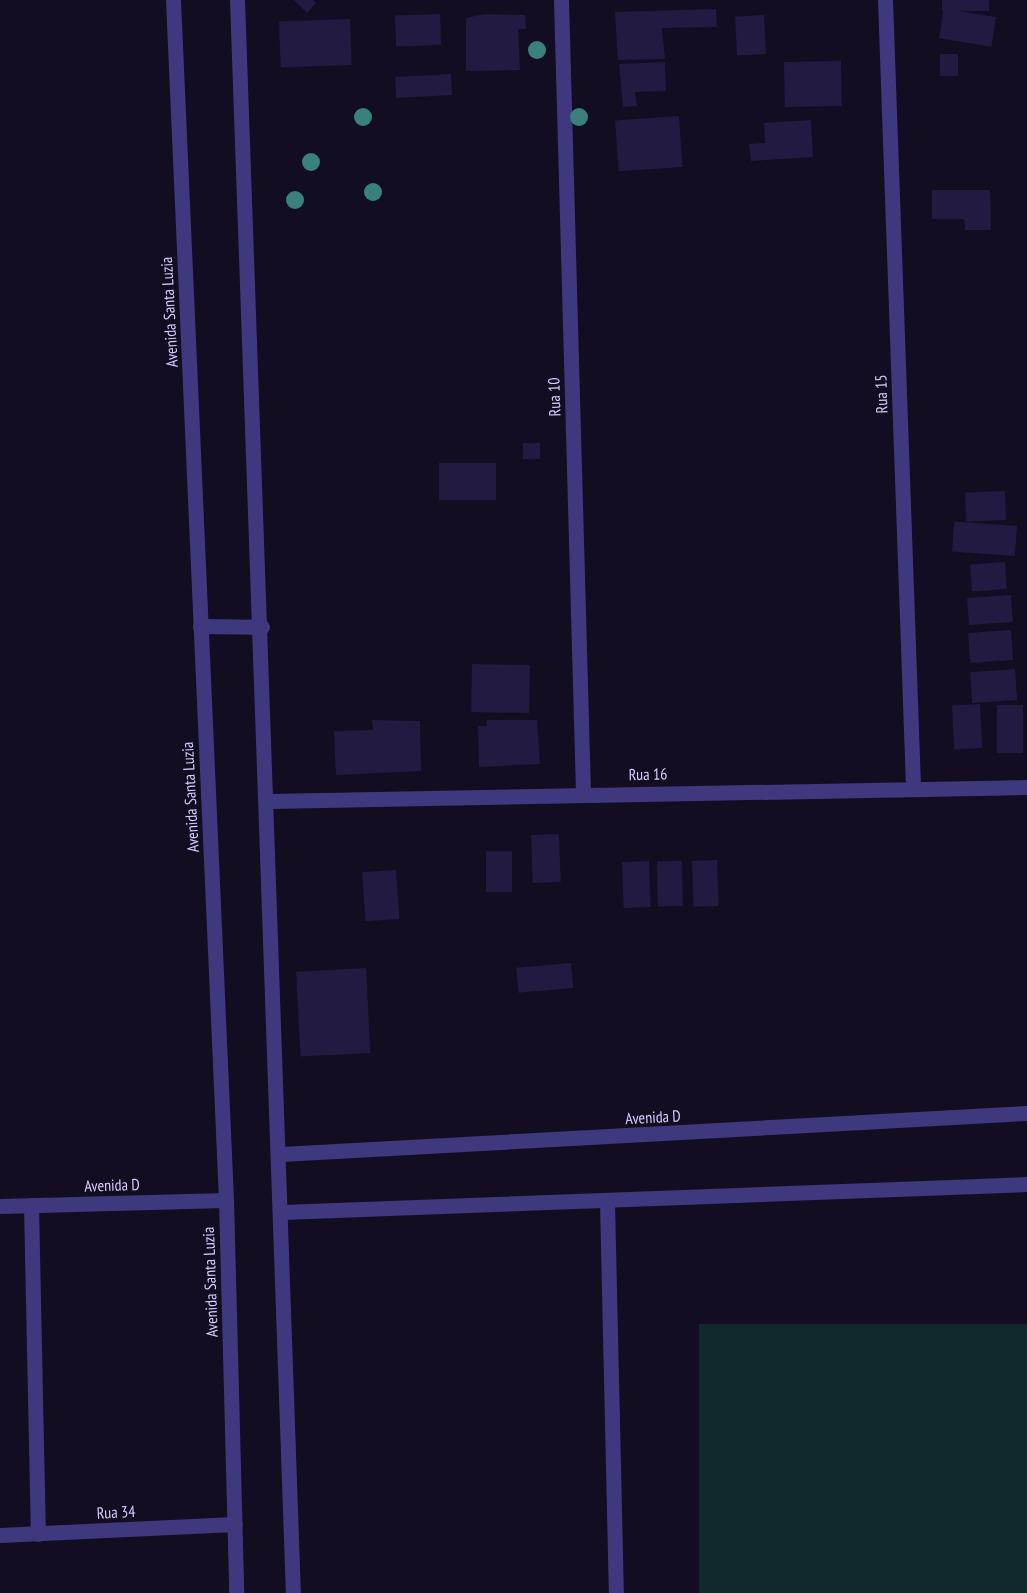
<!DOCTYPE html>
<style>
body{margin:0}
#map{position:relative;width:1027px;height:1593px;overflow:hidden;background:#120d21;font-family:"PT Sans Narrow",sans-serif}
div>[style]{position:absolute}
.green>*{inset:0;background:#10292a;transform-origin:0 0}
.building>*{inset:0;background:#241941;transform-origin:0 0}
.minor>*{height:15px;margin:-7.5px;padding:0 7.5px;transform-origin:7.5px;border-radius:7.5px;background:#40387f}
.trees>*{width:18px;height:18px;margin:-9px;border-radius:50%;background:#3a807c}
span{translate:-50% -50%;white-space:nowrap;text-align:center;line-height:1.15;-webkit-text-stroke:4.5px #120d21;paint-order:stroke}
.street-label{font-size:16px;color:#d6cdff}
</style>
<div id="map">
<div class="green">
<div style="left:1027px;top:1324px;width:269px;height:328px;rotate:90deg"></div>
</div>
<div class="building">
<div style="clip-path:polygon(294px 0,313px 0,316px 3px,307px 13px)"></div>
<div style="left:942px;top:0;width:47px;height:11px"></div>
<div style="clip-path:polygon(716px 9px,717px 27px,662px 28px,665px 59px,618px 60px,615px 12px)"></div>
<div style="left:440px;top:14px;width:31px;height:45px;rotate:88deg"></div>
<div style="clip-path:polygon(484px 14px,525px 15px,526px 29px,518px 29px,520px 70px,466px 71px,466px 18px)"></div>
<div style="left:764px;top:15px;width:39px;height:29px;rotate:87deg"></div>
<div style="left:996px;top:17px;width:30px;height:53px;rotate:99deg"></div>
<div style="left:350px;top:19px;width:46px;height:71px;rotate:88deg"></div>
<div style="left:940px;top:54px;width:18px;height:22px"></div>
<div style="left:841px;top:61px;width:45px;height:57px;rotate:89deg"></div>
<div style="clip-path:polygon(665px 62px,666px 91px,635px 92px,637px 106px,623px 107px,619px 64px)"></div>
<div style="left:451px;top:74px;width:21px;height:56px;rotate:87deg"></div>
<div style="left:679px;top:116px;width:51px;height:64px;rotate:86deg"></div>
<div style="clip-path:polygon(811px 120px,813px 157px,751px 161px,749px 144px,765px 143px,764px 123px)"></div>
<div style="clip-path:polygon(932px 190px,990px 190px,991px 230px,965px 230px,964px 219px,932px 219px)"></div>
<div style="left:523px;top:443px;width:17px;height:16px"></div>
<div style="left:439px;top:463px;width:57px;height:37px"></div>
<div style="left:1005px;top:491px;width:29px;height:40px;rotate:88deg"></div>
<div style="left:1017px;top:526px;width:30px;height:63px;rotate:94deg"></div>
<div style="left:1005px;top:562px;width:27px;height:35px;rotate:86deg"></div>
<div style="left:1011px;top:595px;width:27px;height:44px;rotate:86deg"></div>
<div style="left:1011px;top:630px;width:30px;height:43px;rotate:86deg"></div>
<div style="left:530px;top:665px;width:48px;height:58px;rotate:91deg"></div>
<div style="left:1015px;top:669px;width:31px;height:45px;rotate:86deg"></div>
<div style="left:980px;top:704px;width:44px;height:28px;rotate:87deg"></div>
<div style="left:997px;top:705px;width:26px;height:48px"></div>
<div style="clip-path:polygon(372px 720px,420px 721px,421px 771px,336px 775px,334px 731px,373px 730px)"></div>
<div style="clip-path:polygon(486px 720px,537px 720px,540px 764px,479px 767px,478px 726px,487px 726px)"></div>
<div style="left:559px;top:834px;width:48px;height:28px;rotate:88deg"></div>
<div style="left:486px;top:851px;width:26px;height:41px"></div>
<div style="left:717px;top:860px;width:46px;height:25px;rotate:88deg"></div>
<div style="left:649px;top:861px;width:46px;height:27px;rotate:88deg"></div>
<div style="left:682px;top:861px;width:45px;height:25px;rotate:89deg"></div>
<div style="left:396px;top:870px;width:49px;height:34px;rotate:86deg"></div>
<div style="left:571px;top:963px;width:25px;height:55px;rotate:85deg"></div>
<div style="left:366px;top:968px;width:85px;height:70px;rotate:87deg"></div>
</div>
<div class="minor">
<div style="left:173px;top:0;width:1201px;rotate:87.47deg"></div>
<div style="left:226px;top:1200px;width:393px;rotate:88.5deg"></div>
<div style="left:237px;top:0;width:1594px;rotate:87.99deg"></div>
<div style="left:561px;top:0;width:794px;rotate:88.41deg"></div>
<div style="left:885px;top:0;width:787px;rotate:87.96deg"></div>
<div style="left:200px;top:626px;width:62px;rotate:0.9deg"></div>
<div style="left:269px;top:801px;width:758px;rotate:-1.06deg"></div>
<div style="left:281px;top:1154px;width:747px;rotate:-3.15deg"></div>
<div style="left:607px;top:1202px;width:391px;rotate:88.7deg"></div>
<div style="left:31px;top:1205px;width:329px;rotate:88.8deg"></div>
<div style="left:0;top:1206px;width:226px;rotate:-1.5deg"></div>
<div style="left:282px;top:1212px;width:746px;rotate:-2.15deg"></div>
<div style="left:0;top:1535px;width:235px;rotate:-2.7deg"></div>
</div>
<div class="trees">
<div style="left:537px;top:50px"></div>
<div style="left:363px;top:117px"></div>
<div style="left:579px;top:117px"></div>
<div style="left:311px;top:162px"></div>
<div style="left:373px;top:192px"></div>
<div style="left:295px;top:200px"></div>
</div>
<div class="street-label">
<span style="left:169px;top:312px;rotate:-93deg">Avenida Santa Luzia</span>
<span style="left:881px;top:394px;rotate:-92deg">Rua 15</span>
<span style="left:554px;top:397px;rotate:-92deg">Rua 10</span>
<span style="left:648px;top:774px;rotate:-1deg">Rua 16</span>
<span style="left:190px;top:797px;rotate:-93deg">Avenida Santa Luzia</span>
<span style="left:653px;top:1117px;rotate:-3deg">Avenida D</span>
<span style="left:112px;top:1185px;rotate:-2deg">Avenida D</span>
<span style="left:210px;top:1282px;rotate:-92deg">Avenida Santa Luzia</span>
<span style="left:116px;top:1512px;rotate:-3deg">Rua 34</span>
</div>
</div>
